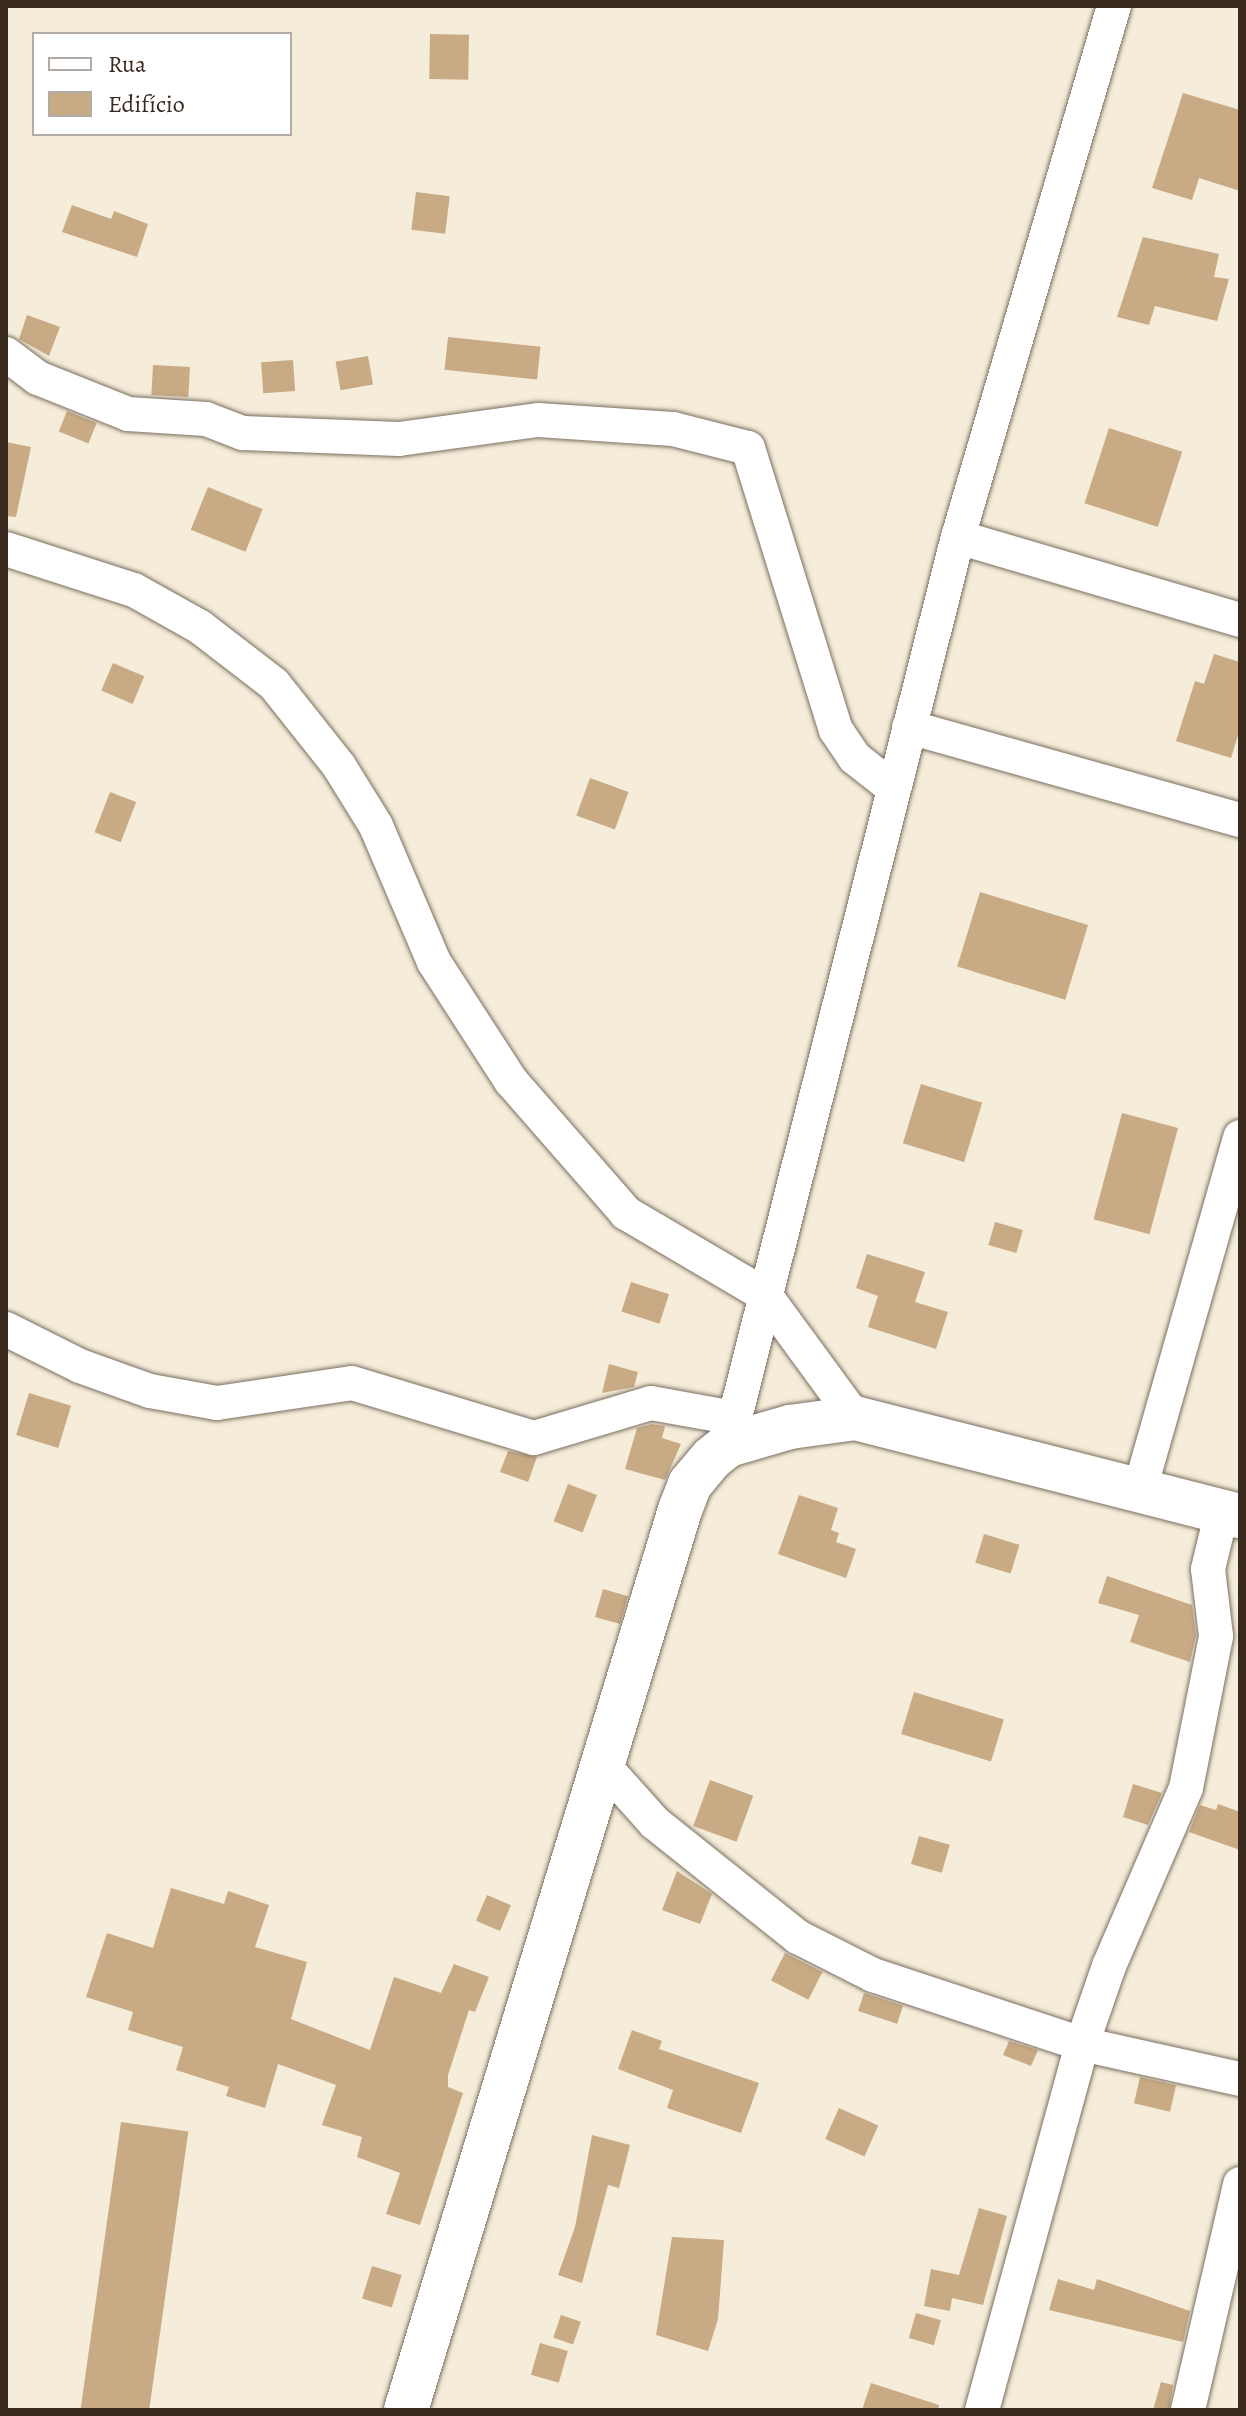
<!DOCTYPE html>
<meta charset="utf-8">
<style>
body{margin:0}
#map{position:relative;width:1246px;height:2416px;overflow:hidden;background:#f5edda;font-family:Alegreya,serif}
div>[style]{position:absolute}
.building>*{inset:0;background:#c8aa84;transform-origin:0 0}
.roads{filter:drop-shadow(0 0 2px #7c6e60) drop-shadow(0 0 2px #7c6e60)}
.minor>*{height:34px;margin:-17px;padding:0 17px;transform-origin:17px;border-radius:17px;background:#fff}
.secondary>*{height:44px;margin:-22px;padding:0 22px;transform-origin:22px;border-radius:22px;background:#fff}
span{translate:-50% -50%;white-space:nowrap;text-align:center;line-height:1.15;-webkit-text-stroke:6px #fff;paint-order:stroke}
.frame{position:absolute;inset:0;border:8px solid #3b2a1e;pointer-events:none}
.legend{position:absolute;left:32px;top:32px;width:260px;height:104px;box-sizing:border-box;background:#fff;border:2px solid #b1aaa5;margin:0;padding:10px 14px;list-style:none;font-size:24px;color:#3b2a1e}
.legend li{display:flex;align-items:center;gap:16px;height:40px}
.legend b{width:40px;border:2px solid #b1aaa5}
</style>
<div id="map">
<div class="building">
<div style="left:430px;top:34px;width:39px;height:45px;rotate:1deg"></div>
<div style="clip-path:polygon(1183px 93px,1240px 110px,1240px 191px,1199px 178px,1192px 200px,1152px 188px)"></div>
<div style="left:416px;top:192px;width:34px;height:38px;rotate:7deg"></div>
<div style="clip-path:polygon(72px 205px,111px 219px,114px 211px,148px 224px,137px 257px,62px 232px)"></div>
<div style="clip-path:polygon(1143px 237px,1219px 254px,1214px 277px,1229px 279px,1217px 321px,1155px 306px,1149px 325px,1117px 317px)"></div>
<div style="clip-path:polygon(27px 315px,60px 327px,49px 356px,19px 339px)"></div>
<div style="left:448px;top:337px;width:93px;height:33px;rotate:6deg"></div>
<div style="left:368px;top:356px;width:29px;height:33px;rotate:80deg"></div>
<div style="left:293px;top:360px;width:31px;height:32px;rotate:86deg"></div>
<div style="left:153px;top:365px;width:37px;height:30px;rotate:3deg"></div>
<div style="left:67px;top:411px;width:32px;height:22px;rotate:22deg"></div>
<div style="left:1109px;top:428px;width:77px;height:79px;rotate:18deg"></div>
<div style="clip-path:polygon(6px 442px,31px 447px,16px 517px,6px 516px)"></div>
<div style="left:208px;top:487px;width:59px;height:46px;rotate:22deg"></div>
<div style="clip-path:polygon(1214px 654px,1240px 662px,1240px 729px,1231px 758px,1176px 741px,1195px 681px,1204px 684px)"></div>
<div style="left:113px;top:663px;width:34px;height:30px;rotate:23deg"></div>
<div style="left:590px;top:778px;width:41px;height:40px;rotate:20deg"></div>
<div style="left:110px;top:792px;width:28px;height:43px;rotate:21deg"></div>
<div style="left:980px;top:892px;width:113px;height:78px;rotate:17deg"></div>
<div style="left:921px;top:1084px;width:64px;height:62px;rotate:17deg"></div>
<div style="left:1122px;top:1113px;width:58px;height:110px;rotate:15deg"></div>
<div style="left:995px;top:1222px;width:29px;height:24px;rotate:16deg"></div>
<div style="clip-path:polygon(867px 1254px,925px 1272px,915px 1302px,948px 1312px,936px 1349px,868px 1327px,878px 1296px,856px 1288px)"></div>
<div style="left:631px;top:1282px;width:40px;height:31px;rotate:18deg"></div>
<div style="clip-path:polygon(609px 1364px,638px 1372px,634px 1387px,602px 1393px)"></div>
<div style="left:29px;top:1393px;width:44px;height:44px;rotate:17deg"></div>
<div style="clip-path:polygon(652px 1424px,665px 1426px,662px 1438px,681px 1444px,665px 1480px,625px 1469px,637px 1428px)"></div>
<div style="clip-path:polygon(508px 1451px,537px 1457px,528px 1482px,500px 1472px)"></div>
<div style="left:568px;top:1484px;width:31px;height:40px;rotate:21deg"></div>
<div style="clip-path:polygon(799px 1495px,838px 1508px,831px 1530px,839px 1533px,836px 1542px,856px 1549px,846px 1578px,778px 1554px)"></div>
<div style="left:984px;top:1534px;width:37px;height:30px;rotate:17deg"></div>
<div style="clip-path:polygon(1107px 1576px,1192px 1605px,1196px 1635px,1190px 1662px,1130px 1642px,1139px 1615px,1098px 1603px)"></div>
<div style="left:603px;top:1589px;width:26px;height:29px;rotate:16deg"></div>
<div style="left:914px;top:1692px;width:94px;height:44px;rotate:17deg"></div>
<div style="left:710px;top:1780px;width:46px;height:49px;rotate:20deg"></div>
<div style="clip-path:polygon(1133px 1784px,1162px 1793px,1148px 1825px,1123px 1817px)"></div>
<div style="clip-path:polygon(1218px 1804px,1240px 1812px,1240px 1850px,1189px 1832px,1200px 1805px,1216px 1810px)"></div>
<div style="left:919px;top:1836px;width:32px;height:29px;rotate:16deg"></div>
<div style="clip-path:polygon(677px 1871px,712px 1894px,700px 1924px,662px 1910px)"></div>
<div style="clip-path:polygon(171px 1888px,224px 1904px,228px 1891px,269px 1905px,255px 1947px,307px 1962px,291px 2019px,370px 2050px,394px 1977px,441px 1993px,454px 1964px,489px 1977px,475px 2012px,469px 2010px,448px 2075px,448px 2087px,463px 2093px,420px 2225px,386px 2214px,400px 2173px,357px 2157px,362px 2137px,322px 2125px,336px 2085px,278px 2064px,265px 2108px,226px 2096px,229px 2087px,176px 2070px,183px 2047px,128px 2030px,133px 2012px,86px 1997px,107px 1933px,153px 1948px)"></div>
<div style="left:487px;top:1895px;width:26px;height:28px;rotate:23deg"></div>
<div style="left:785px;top:1953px;width:42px;height:31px;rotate:27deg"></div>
<div style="left:864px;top:1993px;width:41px;height:19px;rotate:18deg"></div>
<div style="clip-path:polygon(632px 2030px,662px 2041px,659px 2049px,759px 2083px,741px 2133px,667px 2108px,673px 2090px,618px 2069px)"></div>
<div style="clip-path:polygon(1009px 2041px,1038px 2050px,1031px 2066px,1003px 2055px)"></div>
<div style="left:1140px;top:2077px;width:37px;height:27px;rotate:13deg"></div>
<div style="left:839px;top:2108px;width:43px;height:34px;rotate:24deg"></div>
<div style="left:121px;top:2122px;width:68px;height:291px;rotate:8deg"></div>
<div style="clip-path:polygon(592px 2135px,630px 2145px,619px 2188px,608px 2185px,582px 2283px,558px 2275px,575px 2227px)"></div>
<div style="clip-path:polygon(979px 2208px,1007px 2216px,983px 2305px,952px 2298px,950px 2311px,924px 2306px,931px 2269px,959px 2275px)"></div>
<div style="clip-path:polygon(672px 2237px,724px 2240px,718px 2319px,708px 2351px,656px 2335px)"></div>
<div style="left:372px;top:2266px;width:31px;height:34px;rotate:17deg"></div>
<div style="clip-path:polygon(1058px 2279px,1094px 2290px,1097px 2279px,1190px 2311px,1183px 2342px,1049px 2310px)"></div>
<div style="left:916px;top:2313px;width:26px;height:26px;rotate:16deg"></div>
<div style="left:561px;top:2315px;width:21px;height:24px;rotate:19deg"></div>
<div style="left:540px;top:2343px;width:29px;height:33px;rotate:16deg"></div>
<div style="clip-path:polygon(1161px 2382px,1173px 2385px,1169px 2410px,1153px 2410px)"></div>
<div style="clip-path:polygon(871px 2383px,939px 2405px,938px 2410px,862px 2410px)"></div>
</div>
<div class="roads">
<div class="minor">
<div style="left:6px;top:354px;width:40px;rotate:37deg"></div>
<div style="left:38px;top:378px;width:97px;rotate:21.8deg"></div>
<div style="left:128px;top:414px;width:78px;rotate:3.7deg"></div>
<div style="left:206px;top:419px;width:40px;rotate:21deg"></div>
<div style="left:243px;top:433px;width:156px;rotate:2.2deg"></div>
<div style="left:399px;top:439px;width:140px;rotate:-7.8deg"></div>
<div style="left:538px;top:420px;width:135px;rotate:3.8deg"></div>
<div style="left:673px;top:429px;width:77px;rotate:14.2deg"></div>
<div style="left:748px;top:448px;width:295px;rotate:72.7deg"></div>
<div style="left:836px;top:730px;width:34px;rotate:56deg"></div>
<div style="left:855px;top:758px;width:48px;rotate:38.3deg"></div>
<div style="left:958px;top:537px;width:294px;rotate:16.4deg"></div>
<div style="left:6px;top:549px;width:134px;rotate:17.8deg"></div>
<div style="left:134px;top:590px;width:76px;rotate:29.3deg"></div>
<div style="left:200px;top:627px;width:93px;rotate:37.6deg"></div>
<div style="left:274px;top:684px;width:105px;rotate:51.6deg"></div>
<div style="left:339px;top:766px;width:70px;rotate:58.3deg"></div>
<div style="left:376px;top:826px;width:148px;rotate:66.9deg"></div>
<div style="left:434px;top:962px;width:142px;rotate:57.1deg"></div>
<div style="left:511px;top:1081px;width:175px;rotate:48.9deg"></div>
<div style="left:626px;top:1213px;width:161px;rotate:30.5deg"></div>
<div style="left:765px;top:1295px;width:152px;rotate:53.8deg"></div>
<div style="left:909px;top:727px;width:344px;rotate:15.7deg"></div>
<div style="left:6px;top:1329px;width:83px;rotate:26.6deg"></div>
<div style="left:80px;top:1366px;width:74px;rotate:19.7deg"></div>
<div style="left:150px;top:1391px;width:68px;rotate:10.2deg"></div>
<div style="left:217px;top:1403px;width:136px;rotate:-8.4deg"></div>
<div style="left:352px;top:1383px;width:190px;rotate:16.8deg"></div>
<div style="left:534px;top:1438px;width:122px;rotate:-16.7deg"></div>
<div style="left:651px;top:1403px;width:84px;rotate:10.2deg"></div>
<div style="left:728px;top:1445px;width:937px;rotate:-75.79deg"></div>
<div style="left:958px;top:537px;width:553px;rotate:-73.63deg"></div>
<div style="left:1140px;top:1489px;width:366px;rotate:-74.1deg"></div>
<div style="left:604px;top:1766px;width:76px;rotate:48.2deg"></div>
<div style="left:655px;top:1823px;width:183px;rotate:38.6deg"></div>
<div style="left:798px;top:1937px;width:84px;rotate:26.9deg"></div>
<div style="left:873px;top:1975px;width:220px;rotate:18.3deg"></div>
<div style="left:1082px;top:2044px;width:162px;rotate:12.5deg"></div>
<div style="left:982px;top:2410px;width:379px;rotate:-74.7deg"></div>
<div style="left:1082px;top:2044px;width:83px;rotate:-70.9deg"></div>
<div style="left:1109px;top:1966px;width:194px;rotate:-66.6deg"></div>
<div style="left:1186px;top:1788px;width:155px;rotate:-78.8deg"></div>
<div style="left:1216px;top:1636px;width:67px;rotate:-96.8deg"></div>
<div style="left:1208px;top:1569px;width:60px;rotate:-76.4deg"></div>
<div style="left:1188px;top:2410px;width:232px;rotate:-77deg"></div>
</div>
<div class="secondary">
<div style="left:406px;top:2410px;width:941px;rotate:-73.07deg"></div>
<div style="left:680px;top:1510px;width:28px;rotate:-69deg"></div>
<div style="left:690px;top:1484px;width:34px;rotate:-50deg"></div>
<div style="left:712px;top:1458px;width:21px;rotate:-39deg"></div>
<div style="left:728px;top:1445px;width:65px;rotate:-16.2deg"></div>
<div style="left:790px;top:1427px;width:66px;rotate:-7.9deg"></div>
<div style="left:855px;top:1418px;width:397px;rotate:14.3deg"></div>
</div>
</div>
<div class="frame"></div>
<ul class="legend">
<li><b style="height:10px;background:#fff"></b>Rua</li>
<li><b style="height:22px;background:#c8aa84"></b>Edifício</li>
</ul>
</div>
